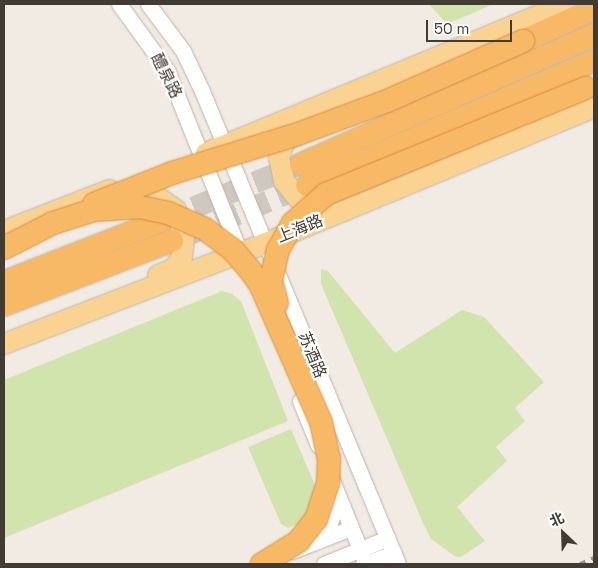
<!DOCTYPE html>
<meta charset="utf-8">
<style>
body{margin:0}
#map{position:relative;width:598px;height:568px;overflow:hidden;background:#f1ebe3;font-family:"Space Grotesk","Noto Sans SC",sans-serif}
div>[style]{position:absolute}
.green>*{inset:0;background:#d1e4ad}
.highway-tunnel>*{height:22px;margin-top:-11px;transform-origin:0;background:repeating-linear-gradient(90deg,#cec8c0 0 22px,transparent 0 33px)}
.roads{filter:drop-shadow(0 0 1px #bfb5a9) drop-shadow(0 0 1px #bfb5a9)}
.minor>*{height:15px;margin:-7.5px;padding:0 7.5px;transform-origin:7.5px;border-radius:7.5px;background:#fff}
.major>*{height:20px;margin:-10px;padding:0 10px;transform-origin:10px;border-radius:10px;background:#fad393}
.highway>*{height:22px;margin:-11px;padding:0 11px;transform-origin:11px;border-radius:11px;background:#f8b967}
.rail>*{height:4px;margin-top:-2px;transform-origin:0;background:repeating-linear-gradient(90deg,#939393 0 6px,transparent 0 12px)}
.bridges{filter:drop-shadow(0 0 1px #d68c38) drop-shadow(0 0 1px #d68c38)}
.highway-bridge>*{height:22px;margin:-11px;padding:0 11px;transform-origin:11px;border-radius:11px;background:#f8b967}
span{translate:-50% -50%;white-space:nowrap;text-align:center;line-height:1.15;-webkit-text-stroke:4.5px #fff;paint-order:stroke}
.street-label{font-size:16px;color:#423b34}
.frame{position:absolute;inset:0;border:5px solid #423b34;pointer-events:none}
.north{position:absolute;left:538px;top:508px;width:50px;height:50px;-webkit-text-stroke:4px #fff;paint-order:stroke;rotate:336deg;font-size:14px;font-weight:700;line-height:20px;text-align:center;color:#423b34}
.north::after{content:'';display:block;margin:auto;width:18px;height:22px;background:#423b34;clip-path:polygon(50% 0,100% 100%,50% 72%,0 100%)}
.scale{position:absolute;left:426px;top:20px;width:86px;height:22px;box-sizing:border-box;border:2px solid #423b34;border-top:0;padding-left:6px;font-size:15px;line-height:18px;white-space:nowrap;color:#423b34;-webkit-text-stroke:4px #fff;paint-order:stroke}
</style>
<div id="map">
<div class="green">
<div style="clip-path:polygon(429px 4px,494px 4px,447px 24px)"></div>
<div style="clip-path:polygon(321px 269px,328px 271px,395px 353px,462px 310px,484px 317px,544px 382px,515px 408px,525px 421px,496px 447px,507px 461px,457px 507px,485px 541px,461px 557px,456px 557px,431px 539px,423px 523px,321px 284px)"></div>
<div style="clip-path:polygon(222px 291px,232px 294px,241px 301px,288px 421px,4px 538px,4px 380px)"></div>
<div style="clip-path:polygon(291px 429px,326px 511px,288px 528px,281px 524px,248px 447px)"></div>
</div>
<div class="highway-tunnel">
<div style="left:163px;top:220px;width:148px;rotate:-22.2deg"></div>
<div style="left:187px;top:235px;width:130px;rotate:-22.6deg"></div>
</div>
<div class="roads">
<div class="minor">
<div style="left:119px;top:4px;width:82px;rotate:54deg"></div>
<div style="left:167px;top:70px;width:199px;rotate:68.2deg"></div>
<div style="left:148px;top:4px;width:59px;rotate:53.3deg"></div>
<div style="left:183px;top:51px;width:44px;rotate:64.6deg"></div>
<div style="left:202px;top:91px;width:512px;rotate:67.49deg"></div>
<div style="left:300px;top:401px;width:48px;rotate:67.8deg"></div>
<div style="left:329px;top:473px;width:98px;rotate:67.9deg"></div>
<div style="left:318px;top:541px;width:13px;rotate:-48deg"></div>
<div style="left:327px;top:531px;width:35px;rotate:-70deg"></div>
<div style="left:292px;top:551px;width:63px;rotate:-21.3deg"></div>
<div style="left:324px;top:564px;width:69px;rotate:-22.1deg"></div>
<div style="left:363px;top:564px;width:33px;rotate:-20deg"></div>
</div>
<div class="major">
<div style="left:296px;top:130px;width:20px;rotate:131deg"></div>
<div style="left:283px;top:145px;width:13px;rotate:108deg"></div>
<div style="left:279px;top:157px;width:25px;rotate:78deg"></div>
<div style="left:284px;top:181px;width:32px;rotate:51deg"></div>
<div style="left:304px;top:206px;width:21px;rotate:17deg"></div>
<div style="left:206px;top:153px;width:390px;rotate:-22.5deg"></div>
<div style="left:126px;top:195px;width:23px;rotate:-10deg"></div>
<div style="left:149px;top:191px;width:33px;rotate:35deg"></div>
<div style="left:176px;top:210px;width:29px;rotate:74deg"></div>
<div style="left:184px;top:238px;width:19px;rotate:96deg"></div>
<div style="left:182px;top:257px;width:15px;rotate:127deg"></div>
<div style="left:173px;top:269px;width:16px;rotate:158deg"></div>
<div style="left:4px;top:231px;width:113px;rotate:-21.3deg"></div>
<div style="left:4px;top:344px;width:281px;rotate:-21.1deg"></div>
<div style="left:266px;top:243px;width:355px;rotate:-22.5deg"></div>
</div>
<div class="highway">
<div style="left:523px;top:41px;width:78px;rotate:-24.3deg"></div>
<div style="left:301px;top:164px;width:320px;rotate:-23.8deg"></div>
<div style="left:307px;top:185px;width:313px;rotate:-23.4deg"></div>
<div style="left:4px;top:282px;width:171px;rotate:-21.3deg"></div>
<div style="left:4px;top:305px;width:180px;rotate:-20.9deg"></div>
</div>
</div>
<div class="rail">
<div style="left:580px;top:564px;width:15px;rotate:-23deg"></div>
</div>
<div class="bridges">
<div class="highway-bridge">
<div style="left:94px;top:204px;width:84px;rotate:-21.7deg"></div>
<div style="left:172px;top:173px;width:132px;rotate:-17.2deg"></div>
<div style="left:298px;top:134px;width:95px;rotate:-20.3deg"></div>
<div style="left:387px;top:101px;width:149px;rotate:-23.8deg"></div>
<div style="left:4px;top:248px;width:55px;rotate:-27deg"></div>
<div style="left:53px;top:223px;width:43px;rotate:-17.6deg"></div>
<div style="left:94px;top:210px;width:46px;rotate:-3.7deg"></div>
<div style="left:140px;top:207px;width:29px;rotate:12deg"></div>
<div style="left:168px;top:213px;width:40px;rotate:23.4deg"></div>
<div style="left:205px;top:229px;width:35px;rotate:37deg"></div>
<div style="left:233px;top:250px;width:26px;rotate:50deg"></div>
<div style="left:250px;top:270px;width:19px;rotate:55deg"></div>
<div style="left:261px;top:286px;width:149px;rotate:66.2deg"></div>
<div style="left:321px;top:422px;width:38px;rotate:78deg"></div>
<div style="left:329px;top:459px;width:24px;rotate:92deg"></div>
<div style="left:328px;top:483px;width:38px;rotate:108deg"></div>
<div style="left:316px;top:519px;width:28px;rotate:128deg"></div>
<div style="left:299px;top:541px;width:44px;rotate:148.1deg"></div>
<div style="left:277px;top:303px;width:24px;rotate:-105deg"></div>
<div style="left:271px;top:280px;width:31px;rotate:-77deg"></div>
<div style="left:278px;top:250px;width:31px;rotate:-61deg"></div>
<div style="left:293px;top:223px;width:44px;rotate:-41.3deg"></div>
<div style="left:326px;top:194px;width:281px;rotate:-22.2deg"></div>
</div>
</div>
<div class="street-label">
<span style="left:166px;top:76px;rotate:63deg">醴泉路</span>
<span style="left:300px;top:229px;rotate:-22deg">上海路</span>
<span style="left:312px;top:355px;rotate:68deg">苏酒路</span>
</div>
<div class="frame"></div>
<div class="north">北</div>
<div class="scale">50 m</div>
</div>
